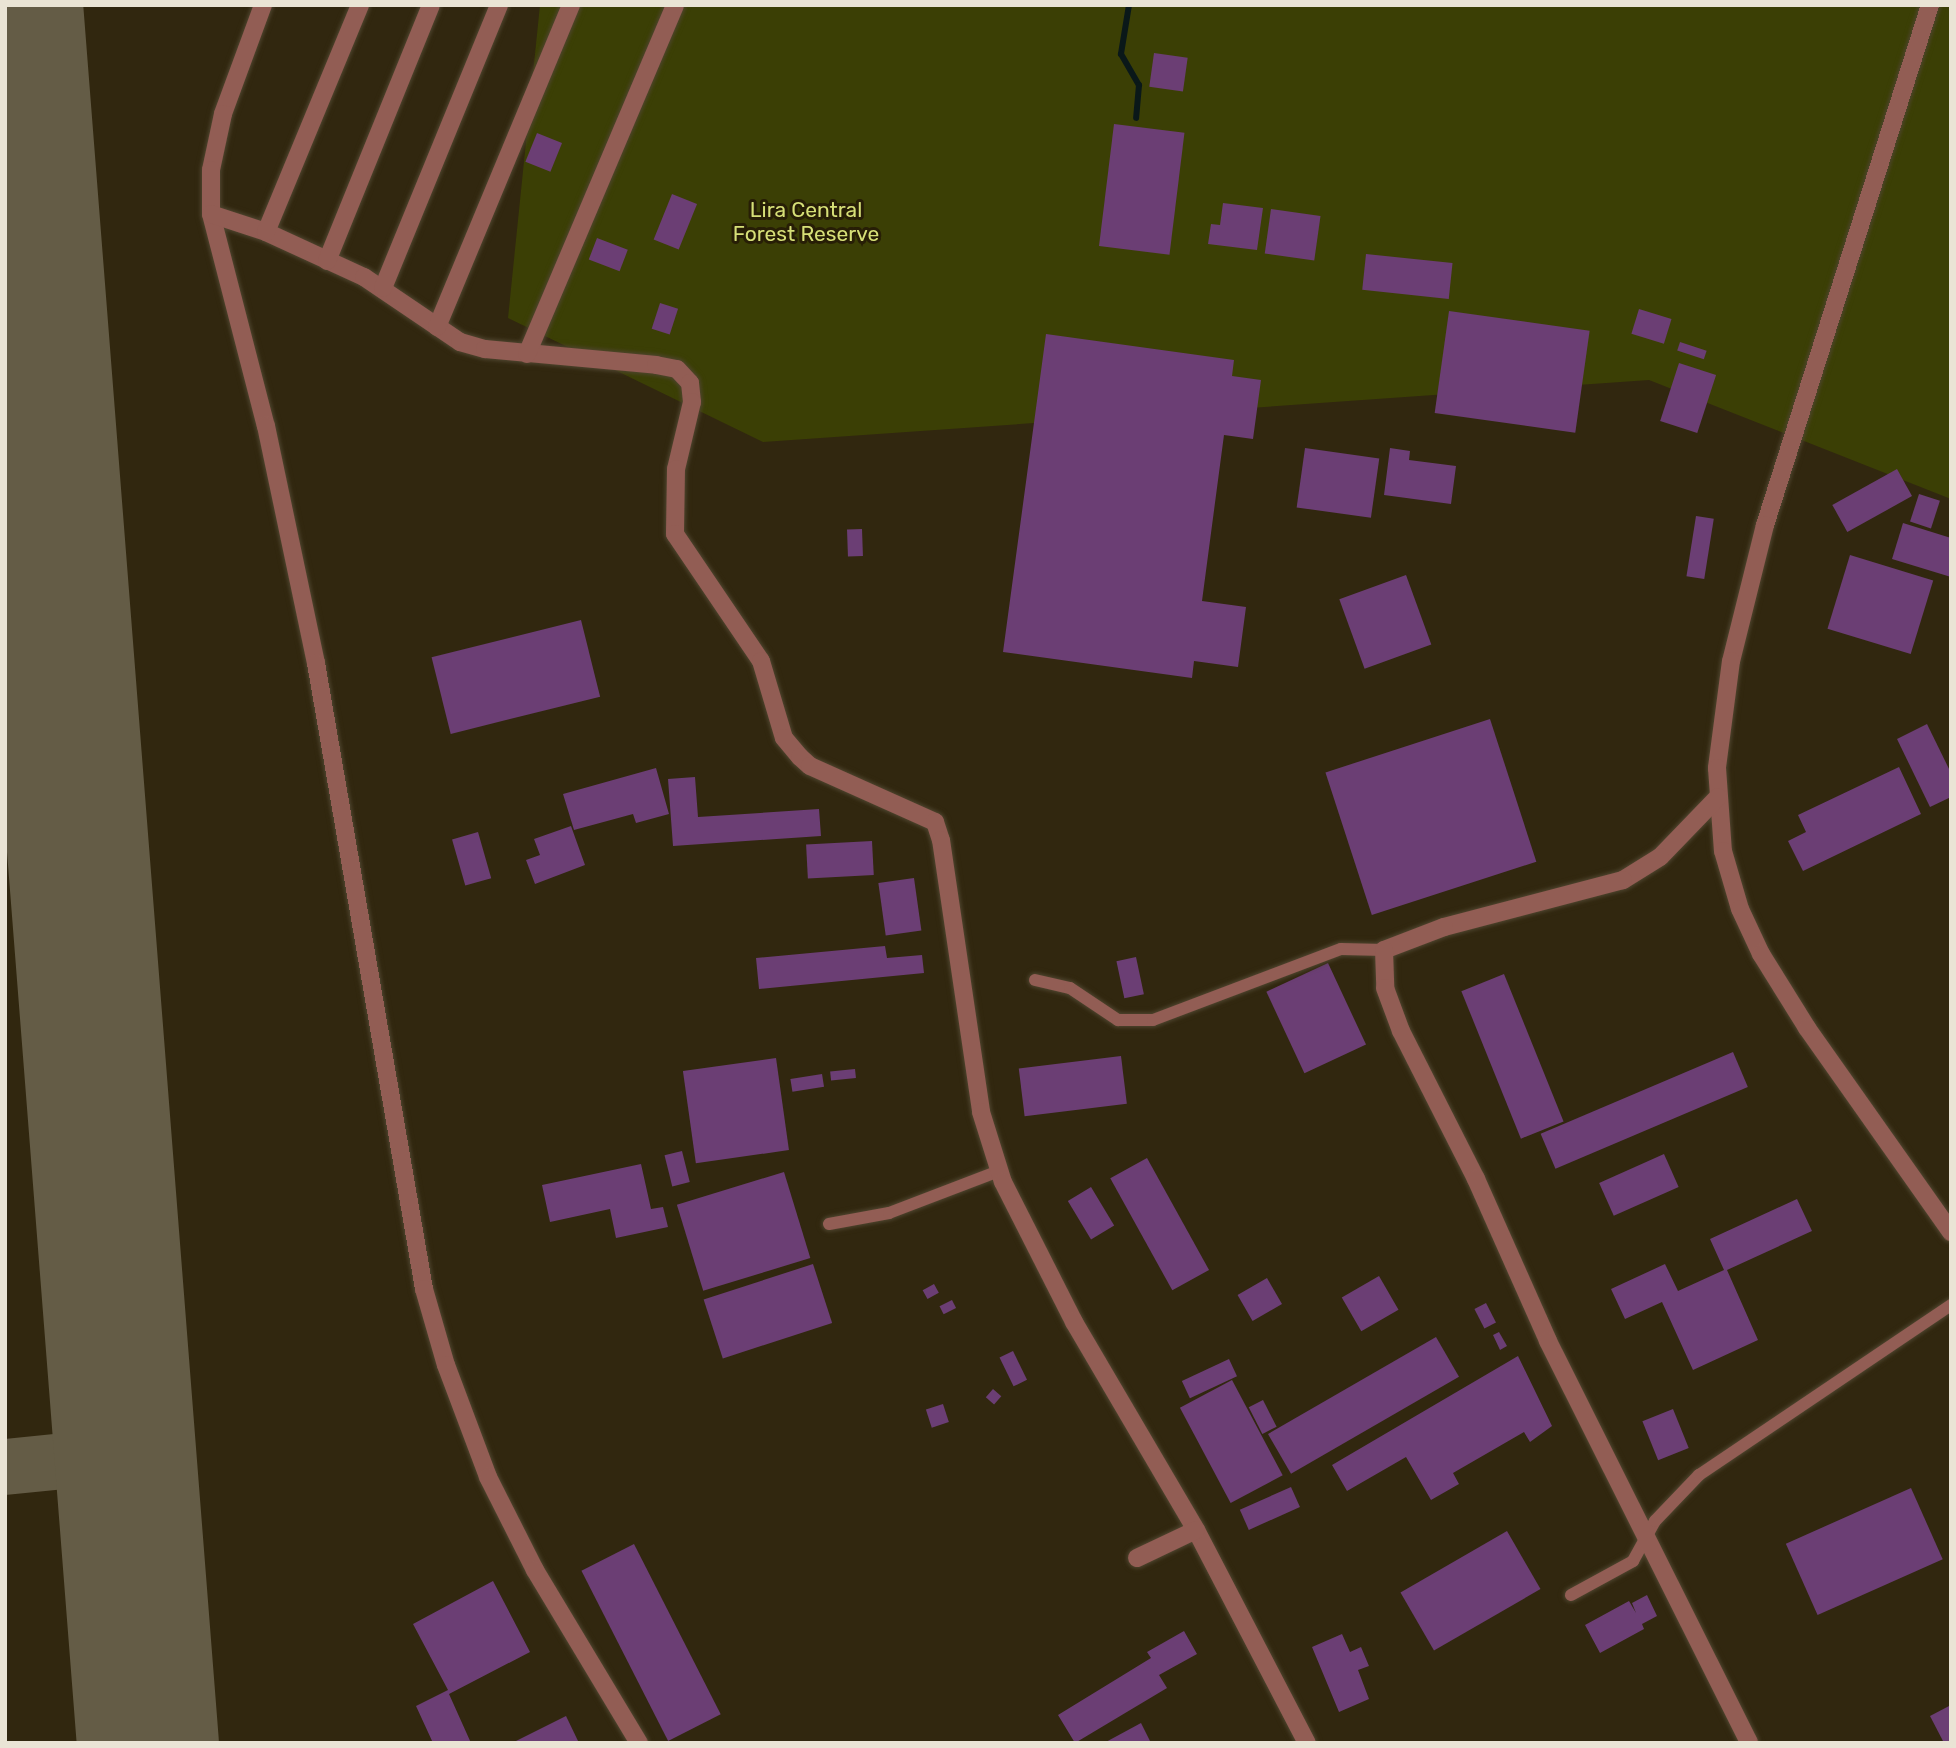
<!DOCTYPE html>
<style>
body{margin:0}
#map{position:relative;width:1956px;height:1748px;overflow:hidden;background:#31270f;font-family:Rubik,sans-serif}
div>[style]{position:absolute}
.green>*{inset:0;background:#3b3f05}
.stream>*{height:6px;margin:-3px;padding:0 3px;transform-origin:3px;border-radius:3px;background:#0a1819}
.taxiway>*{height:56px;margin:-28px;padding:0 28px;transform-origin:28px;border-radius:28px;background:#645c46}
.runway>*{height:142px;margin:-71px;padding:0 71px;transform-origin:71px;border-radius:71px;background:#645c46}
.building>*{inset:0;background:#6b3e74;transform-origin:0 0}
.roads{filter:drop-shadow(0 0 2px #4f452f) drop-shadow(0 0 2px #4f452f)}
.lane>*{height:12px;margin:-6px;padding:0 6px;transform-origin:6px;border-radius:6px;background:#925d54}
.street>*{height:18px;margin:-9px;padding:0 9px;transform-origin:9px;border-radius:9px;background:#925d54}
span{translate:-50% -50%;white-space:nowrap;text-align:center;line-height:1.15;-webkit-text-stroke:6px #271e06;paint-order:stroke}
.park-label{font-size:21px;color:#d6df77}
.frame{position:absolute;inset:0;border:7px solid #eae4d5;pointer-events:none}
</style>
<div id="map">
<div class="green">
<div style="clip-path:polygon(540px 5px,1951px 5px,1951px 499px,1649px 380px,763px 442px,508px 318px)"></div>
</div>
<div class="stream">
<div style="left:1129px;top:5px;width:50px;rotate:99.3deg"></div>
<div style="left:1121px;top:54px;width:36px;rotate:60deg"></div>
<div style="left:1139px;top:85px;width:33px;rotate:95deg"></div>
</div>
<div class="taxiway">
<div style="left:5px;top:1467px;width:121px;rotate:-5.7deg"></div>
</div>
<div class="runway">
<div style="left:12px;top:5px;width:1743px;rotate:85.53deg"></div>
</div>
<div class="building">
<div style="left:1154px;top:53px;width:34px;height:34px;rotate:8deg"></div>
<div style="left:1114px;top:124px;width:71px;height:123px;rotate:7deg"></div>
<div style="left:537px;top:133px;width:27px;height:31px;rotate:22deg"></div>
<div style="left:672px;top:194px;width:27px;height:49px;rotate:22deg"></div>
<div style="clip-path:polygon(1223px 203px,1263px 208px,1257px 250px,1208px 244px,1211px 224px,1220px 225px)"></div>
<div style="left:1271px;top:209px;width:50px;height:45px;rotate:8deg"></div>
<div style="left:597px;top:238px;width:33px;height:23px;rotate:21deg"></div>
<div style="left:1366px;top:254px;width:87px;height:36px;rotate:6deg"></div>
<div style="left:660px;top:303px;width:19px;height:27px;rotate:18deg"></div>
<div style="left:1639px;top:309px;width:34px;height:26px;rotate:17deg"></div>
<div style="left:1449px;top:311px;width:142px;height:103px;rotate:8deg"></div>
<div style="clip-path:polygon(1046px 334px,1234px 360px,1232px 376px,1261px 380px,1253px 439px,1224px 435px,1202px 601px,1246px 607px,1238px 667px,1194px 661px,1192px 678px,1003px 652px)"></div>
<div style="left:1680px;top:342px;width:28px;height:9px;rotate:18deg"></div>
<div style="left:1679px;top:363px;width:39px;height:61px;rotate:18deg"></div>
<div style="left:1305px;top:448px;width:75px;height:60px;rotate:8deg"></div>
<div style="clip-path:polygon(1390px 448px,1410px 451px,1409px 460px,1456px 466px,1451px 504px,1384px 495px)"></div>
<div style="left:1897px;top:469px;width:31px;height:74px;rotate:61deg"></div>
<div style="left:1919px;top:494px;width:22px;height:29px;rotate:18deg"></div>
<div style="left:1696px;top:516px;width:18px;height:61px;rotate:9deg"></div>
<div style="clip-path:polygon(1903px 523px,1951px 538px,1951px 577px,1892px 559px)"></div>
<div style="left:862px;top:529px;width:27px;height:15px;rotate:88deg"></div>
<div style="left:1850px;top:555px;width:87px;height:77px;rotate:17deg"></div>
<div style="left:1406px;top:575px;width:74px;height:71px;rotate:70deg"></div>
<div style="left:581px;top:620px;width:79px;height:154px;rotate:76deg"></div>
<div style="left:1490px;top:719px;width:150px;height:173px;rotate:72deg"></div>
<div style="clip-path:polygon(1927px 724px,1951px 773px,1951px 797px,1930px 807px,1897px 739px)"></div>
<div style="clip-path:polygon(1899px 767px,1921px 814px,1803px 871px,1788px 841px,1806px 832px,1798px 815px)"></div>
<div style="clip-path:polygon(656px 768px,669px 814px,636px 823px,633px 814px,574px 830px,563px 794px)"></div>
<div style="clip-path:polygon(695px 777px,698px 817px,819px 809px,821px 836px,673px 846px,668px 779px)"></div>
<div style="clip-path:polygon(571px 826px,585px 865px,535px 884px,526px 860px,540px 855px,534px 839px)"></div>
<div style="left:478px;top:832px;width:48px;height:27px;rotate:74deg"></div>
<div style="left:872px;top:841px;width:34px;height:66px;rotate:87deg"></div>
<div style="left:914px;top:878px;width:53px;height:36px;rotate:82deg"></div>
<div style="clip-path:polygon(885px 946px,887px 958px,922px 955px,924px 973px,759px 989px,756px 958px)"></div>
<div style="left:1136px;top:957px;width:38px;height:20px;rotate:78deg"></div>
<div style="left:1328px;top:963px;width:90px;height:68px;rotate:65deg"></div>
<div style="left:1504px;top:974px;width:159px;height:46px;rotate:68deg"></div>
<div style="left:1733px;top:1052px;width:38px;height:209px;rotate:67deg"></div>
<div style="left:1121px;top:1056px;width:48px;height:103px;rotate:83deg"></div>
<div style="left:776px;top:1058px;width:93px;height:94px;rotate:82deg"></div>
<div style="left:855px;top:1069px;width:9px;height:25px;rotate:84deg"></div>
<div style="left:822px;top:1074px;width:13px;height:32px;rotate:81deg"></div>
<div style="left:682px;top:1151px;width:32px;height:18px;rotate:76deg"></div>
<div style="left:1664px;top:1154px;width:36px;height:71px;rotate:66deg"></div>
<div style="left:1147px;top:1158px;width:128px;height:42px;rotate:61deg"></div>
<div style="clip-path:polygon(641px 1164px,651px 1209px,663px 1207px,668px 1227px,616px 1238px,610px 1209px,550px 1222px,542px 1185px)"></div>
<div style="left:784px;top:1172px;width:90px;height:112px;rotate:73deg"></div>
<div style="left:1091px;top:1187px;width:45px;height:27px;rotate:59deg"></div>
<div style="clip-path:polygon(1797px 1199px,1812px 1231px,1727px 1270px,1758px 1340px,1693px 1370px,1662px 1302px,1625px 1319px,1611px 1289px,1665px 1264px,1678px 1291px,1724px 1270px,1710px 1239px)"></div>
<div style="left:813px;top:1264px;width:62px;height:115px;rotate:72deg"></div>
<div style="left:1379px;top:1276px;width:39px;height:43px;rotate:60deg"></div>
<div style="left:1267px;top:1278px;width:30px;height:34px;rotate:60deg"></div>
<div style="left:934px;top:1284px;width:10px;height:13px;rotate:61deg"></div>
<div style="left:952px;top:1300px;width:9px;height:14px;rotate:63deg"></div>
<div style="left:1486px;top:1303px;width:22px;height:13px;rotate:63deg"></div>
<div style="clip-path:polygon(1499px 1332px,1507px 1346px,1500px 1350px,1493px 1335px)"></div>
<div style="left:1436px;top:1337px;width:46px;height:194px;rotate:60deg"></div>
<div style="left:1013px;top:1351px;width:32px;height:15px;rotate:64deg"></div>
<div style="clip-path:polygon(1518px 1356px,1552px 1426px,1530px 1442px,1524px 1432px,1453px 1473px,1459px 1484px,1431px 1500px,1406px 1457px,1347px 1491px,1332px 1465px)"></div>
<div style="left:1229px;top:1359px;width:19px;height:52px;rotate:65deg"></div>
<div style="left:1232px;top:1380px;width:108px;height:59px;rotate:62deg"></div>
<div style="left:993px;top:1389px;width:11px;height:11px;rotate:41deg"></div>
<div style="left:1263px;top:1400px;width:30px;height:16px;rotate:63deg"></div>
<div style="left:943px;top:1404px;width:19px;height:18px;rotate:72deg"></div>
<div style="left:1673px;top:1409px;width:42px;height:33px;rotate:68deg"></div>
<div style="left:1291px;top:1487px;width:22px;height:56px;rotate:66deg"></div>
<div style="left:1911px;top:1488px;width:78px;height:137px;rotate:66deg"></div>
<div style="left:1507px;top:1531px;width:67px;height:123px;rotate:60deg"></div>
<div style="left:634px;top:1544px;width:191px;height:59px;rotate:63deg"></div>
<div style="clip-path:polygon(493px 1581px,530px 1652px,449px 1694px,471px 1743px,433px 1743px,416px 1706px,448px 1690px,413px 1624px)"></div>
<div style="clip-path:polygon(1647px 1595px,1657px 1616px,1642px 1624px,1644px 1629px,1600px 1653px,1585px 1625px,1629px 1601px,1636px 1613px,1632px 1603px)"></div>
<div style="clip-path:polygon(1184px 1631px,1197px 1654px,1159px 1675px,1167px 1688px,1075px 1743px,1058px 1715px,1151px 1658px,1147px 1652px)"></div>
<div style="clip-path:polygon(1342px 1634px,1350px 1652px,1361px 1647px,1369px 1666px,1358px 1670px,1369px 1699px,1339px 1712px,1312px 1647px)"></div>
<div style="clip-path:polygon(1951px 1705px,1951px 1743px,1944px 1743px,1930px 1716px)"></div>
<div style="clip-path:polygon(566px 1716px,579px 1743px,512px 1743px)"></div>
<div style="clip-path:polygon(1141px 1723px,1151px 1743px,1104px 1743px)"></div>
</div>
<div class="roads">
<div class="lane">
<div style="left:1035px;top:980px;width:36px;rotate:13deg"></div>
<div style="left:1070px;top:988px;width:58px;rotate:33.7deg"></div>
<div style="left:1118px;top:1020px;width:35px"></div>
<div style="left:1153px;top:1020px;width:201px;rotate:-20.7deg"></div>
<div style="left:1341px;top:949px;width:43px;rotate:1.3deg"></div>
<div style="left:829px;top:1224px;width:61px;rotate:-10.4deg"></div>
<div style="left:889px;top:1213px;width:118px;rotate:-20.9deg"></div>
<div style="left:1571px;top:1595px;width:71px;rotate:-28.7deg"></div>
<div style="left:1633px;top:1561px;width:46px;rotate:-61.2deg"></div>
<div style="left:1655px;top:1521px;width:64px;rotate:-46.3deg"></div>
<div style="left:1699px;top:1475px;width:304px;rotate:-34deg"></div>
</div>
<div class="street">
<div style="left:263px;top:5px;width:116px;rotate:110.2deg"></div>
<div style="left:223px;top:114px;width:57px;rotate:102.1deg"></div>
<div style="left:211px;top:170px;width:44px;rotate:90deg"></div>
<div style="left:211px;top:214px;width:219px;rotate:75.5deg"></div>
<div style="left:266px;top:426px;width:242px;rotate:78.1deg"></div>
<div style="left:316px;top:663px;width:635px;rotate:80.21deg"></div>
<div style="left:424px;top:1289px;width:79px;rotate:73.9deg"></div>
<div style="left:446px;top:1365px;width:120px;rotate:69.4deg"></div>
<div style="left:488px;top:1477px;width:104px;rotate:63.2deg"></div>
<div style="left:535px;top:1570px;width:202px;rotate:59deg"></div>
<div style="left:1930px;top:5px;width:546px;rotate:107.6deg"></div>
<div style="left:1765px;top:525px;width:140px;rotate:104deg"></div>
<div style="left:1731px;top:661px;width:108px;rotate:97.5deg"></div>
<div style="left:1717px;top:768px;width:83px;rotate:85.9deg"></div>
<div style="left:1723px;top:851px;width:60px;rotate:73.7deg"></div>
<div style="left:1740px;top:909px;width:50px;rotate:65deg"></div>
<div style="left:1761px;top:954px;width:87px;rotate:58.1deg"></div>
<div style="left:1807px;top:1028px;width:250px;rotate:54.8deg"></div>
<div style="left:211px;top:214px;width:58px;rotate:18.1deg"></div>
<div style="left:266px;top:232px;width:108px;rotate:24.7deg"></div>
<div style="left:364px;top:277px;width:116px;rotate:34.1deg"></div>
<div style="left:460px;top:342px;width:26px;rotate:16deg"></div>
<div style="left:485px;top:349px;width:172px;rotate:5.3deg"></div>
<div style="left:656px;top:365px;width:21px;rotate:11deg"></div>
<div style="left:677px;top:369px;width:19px;rotate:47deg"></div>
<div style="left:690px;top:383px;width:19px;rotate:84deg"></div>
<div style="left:692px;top:402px;width:69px;rotate:103.4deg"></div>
<div style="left:676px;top:469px;width:65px;rotate:90.9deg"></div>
<div style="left:675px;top:534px;width:153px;rotate:55.9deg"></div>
<div style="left:761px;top:661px;width:80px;rotate:73.4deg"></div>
<div style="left:784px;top:738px;width:25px;rotate:50deg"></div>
<div style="left:800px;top:757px;width:13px;rotate:42deg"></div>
<div style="left:810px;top:766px;width:137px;rotate:24.1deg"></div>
<div style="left:935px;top:822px;width:19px;rotate:72deg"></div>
<div style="left:941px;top:840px;width:275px;rotate:81.6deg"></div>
<div style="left:981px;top:1112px;width:73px;rotate:72.6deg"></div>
<div style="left:1003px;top:1182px;width:157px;rotate:63.1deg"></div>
<div style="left:1074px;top:1322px;width:241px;rotate:59.6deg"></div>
<div style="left:1196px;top:1530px;width:240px;rotate:62.5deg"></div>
<div style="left:266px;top:232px;width:246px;rotate:-67.5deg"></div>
<div style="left:327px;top:261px;width:276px;rotate:-67.9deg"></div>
<div style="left:383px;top:288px;width:306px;rotate:-67.7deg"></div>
<div style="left:437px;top:327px;width:349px;rotate:-67.4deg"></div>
<div style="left:527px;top:354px;width:379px;rotate:-67deg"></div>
<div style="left:1718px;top:797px;width:83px;rotate:134deg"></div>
<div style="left:1660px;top:857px;width:44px;rotate:148.1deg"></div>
<div style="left:1623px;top:880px;width:185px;rotate:165.3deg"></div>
<div style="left:1444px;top:927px;width:64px;rotate:159deg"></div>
<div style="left:1384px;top:950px;width:38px;rotate:88deg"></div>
<div style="left:1385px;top:988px;width:46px;rotate:69.6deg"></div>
<div style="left:1401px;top:1031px;width:166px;rotate:63.1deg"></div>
<div style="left:1476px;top:1179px;width:177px;rotate:66deg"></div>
<div style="left:1548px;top:1341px;width:449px;rotate:63.4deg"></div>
<div style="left:1137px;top:1558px;width:65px;rotate:-25.4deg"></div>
</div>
</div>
<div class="park-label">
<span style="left:806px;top:222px">Lira Central<br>Forest Reserve</span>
</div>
<div class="frame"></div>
</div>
